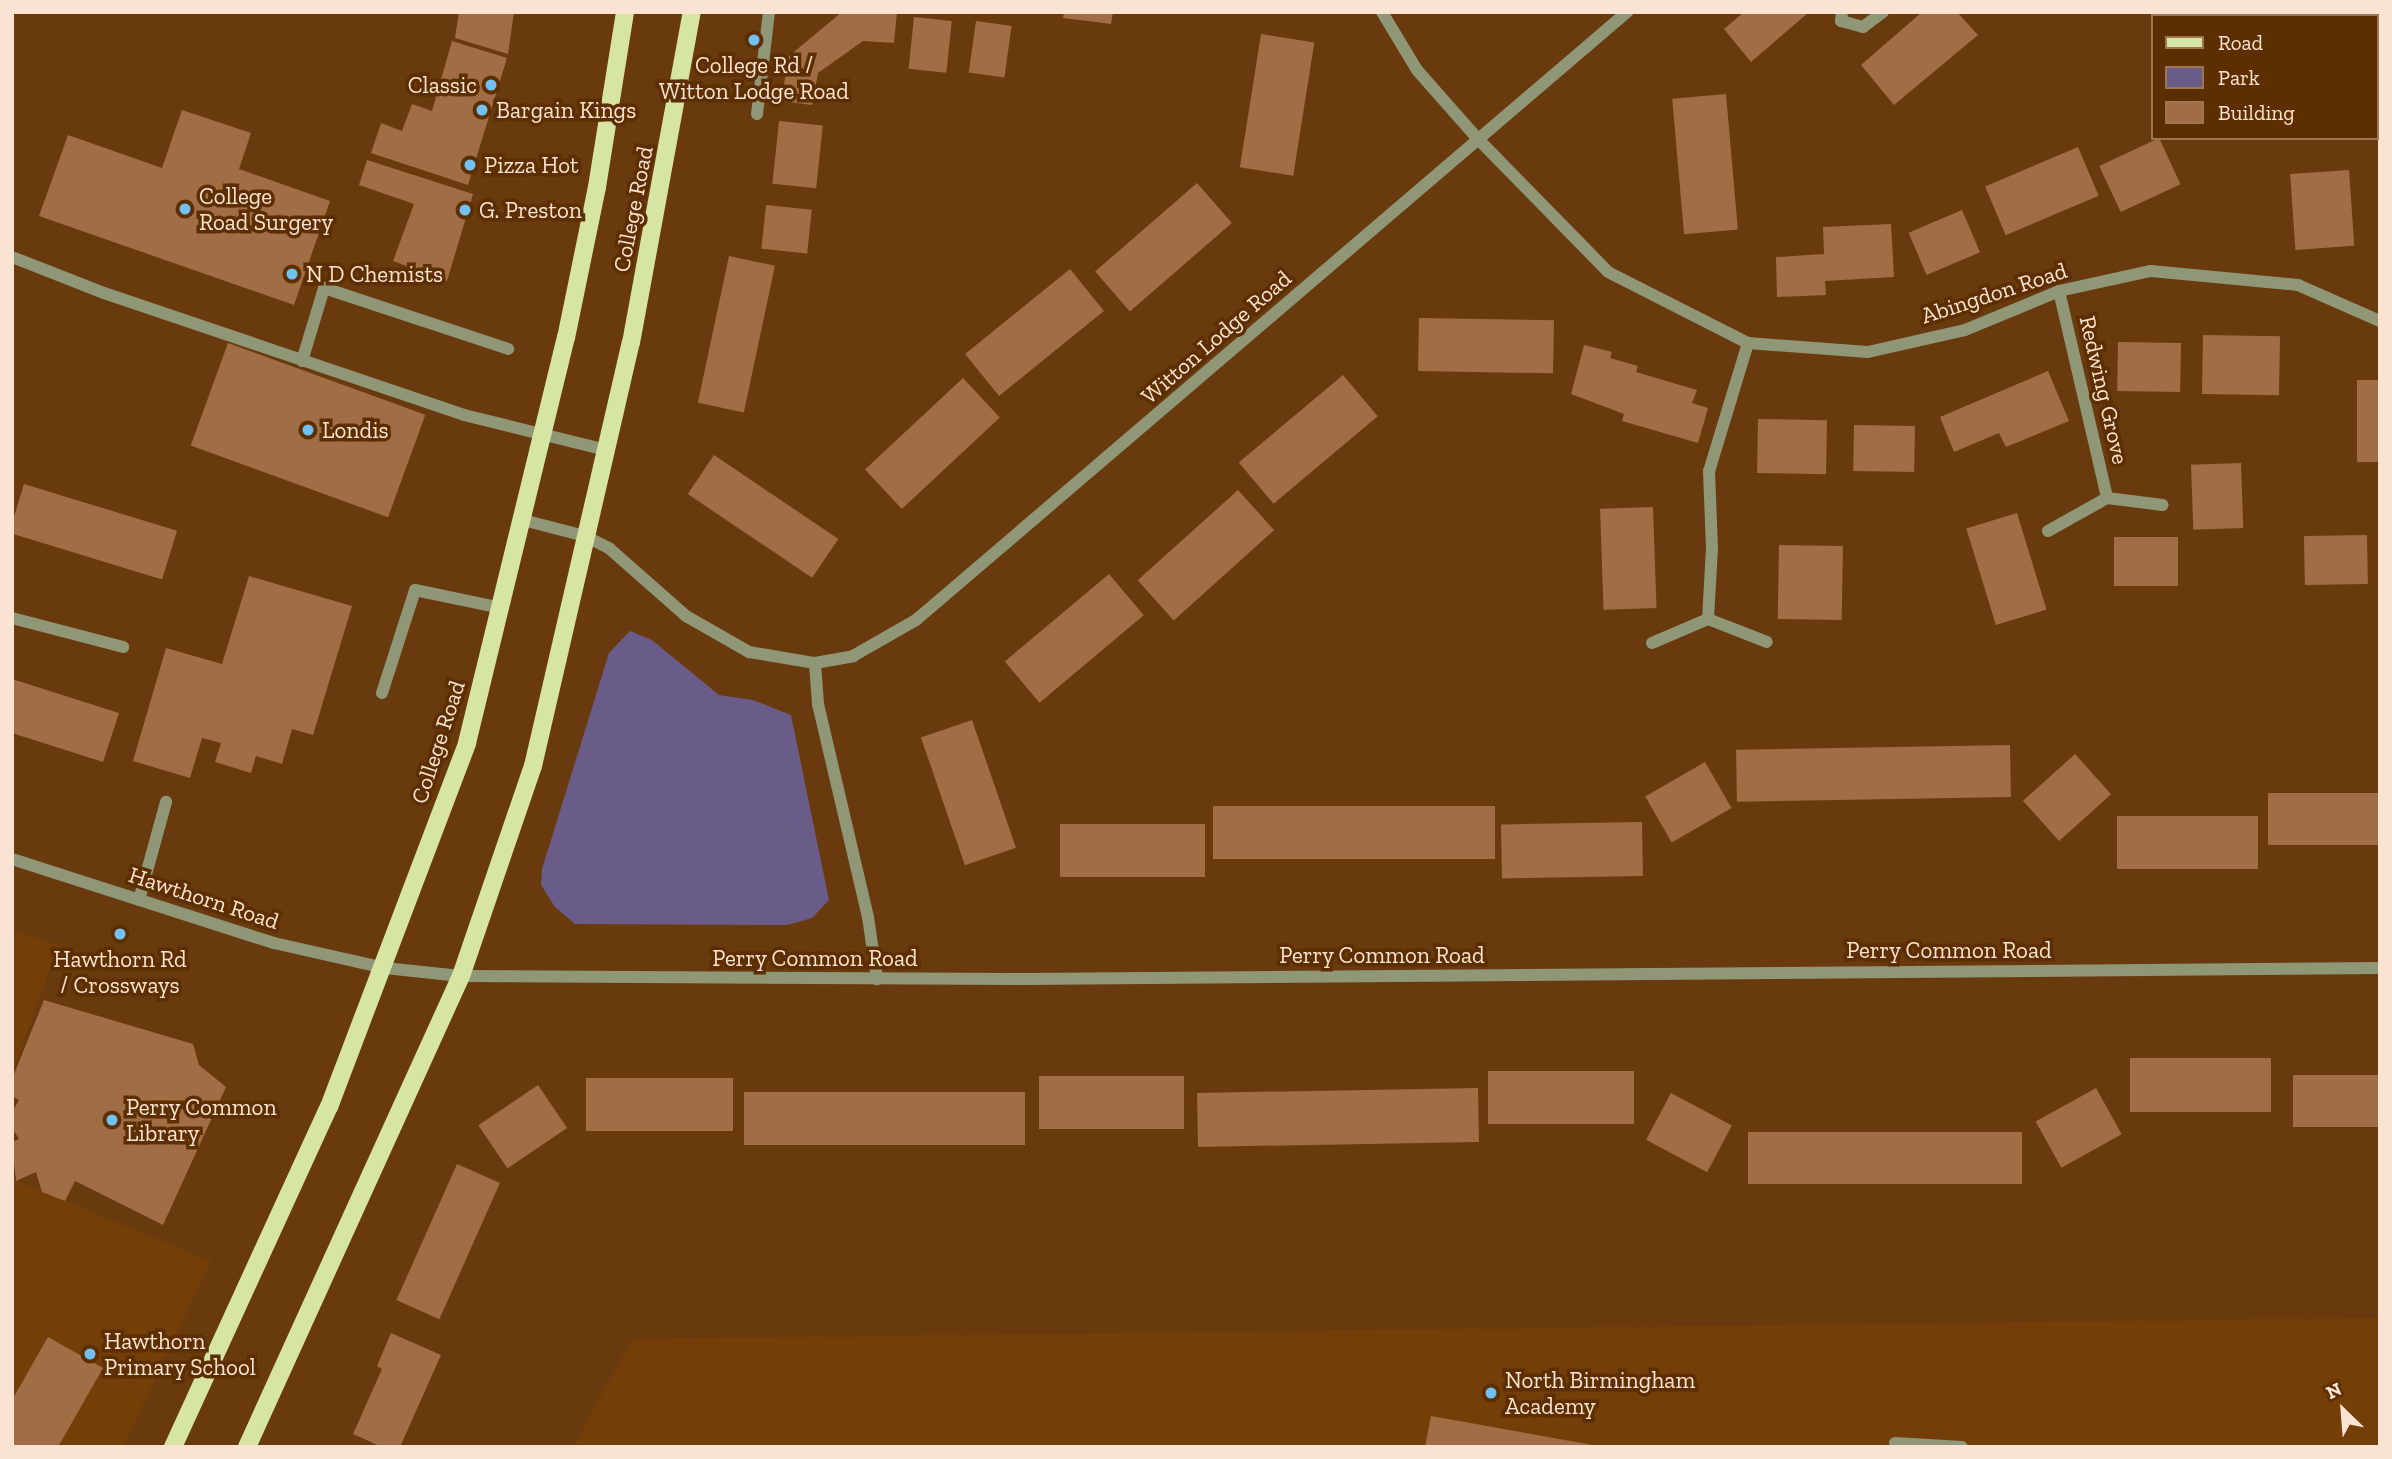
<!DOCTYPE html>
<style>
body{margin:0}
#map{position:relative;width:2392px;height:1459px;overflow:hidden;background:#693a0e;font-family:"Zilla Slab",serif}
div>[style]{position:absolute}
.built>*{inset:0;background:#743e09}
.green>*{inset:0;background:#6a5c88}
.building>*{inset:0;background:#a16d45;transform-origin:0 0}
.minor>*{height:12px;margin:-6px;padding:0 6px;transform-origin:6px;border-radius:6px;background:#909777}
.major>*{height:18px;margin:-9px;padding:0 9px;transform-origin:9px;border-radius:9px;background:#d7e5a4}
.dots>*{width:19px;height:19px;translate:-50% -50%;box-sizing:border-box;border:4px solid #5d2f00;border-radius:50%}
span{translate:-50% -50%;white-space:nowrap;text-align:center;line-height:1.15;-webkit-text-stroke:7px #5d2f00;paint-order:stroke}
.poi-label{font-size:23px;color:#fbe3d3}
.right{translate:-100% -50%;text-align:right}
.left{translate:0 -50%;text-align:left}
.street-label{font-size:23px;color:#fbe3d3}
.frame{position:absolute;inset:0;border:14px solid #fbe3d3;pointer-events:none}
.legend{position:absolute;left:2151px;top:14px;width:228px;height:126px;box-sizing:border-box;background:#5d2f00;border:2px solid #9c7754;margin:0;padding:9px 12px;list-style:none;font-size:21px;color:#fbe3d3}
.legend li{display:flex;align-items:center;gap:14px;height:35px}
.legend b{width:35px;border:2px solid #9c7754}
.north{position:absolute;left:2308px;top:1375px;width:70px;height:70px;-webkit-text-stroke:5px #5d2f00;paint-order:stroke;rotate:335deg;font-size:19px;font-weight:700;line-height:28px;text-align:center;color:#fbe3d3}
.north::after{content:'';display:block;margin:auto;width:24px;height:32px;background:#fbe3d3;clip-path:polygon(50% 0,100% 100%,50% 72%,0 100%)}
</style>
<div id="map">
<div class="built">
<div style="clip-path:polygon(12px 930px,58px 945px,12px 1076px)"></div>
<div style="clip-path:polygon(12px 1179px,211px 1261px,123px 1447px,12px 1447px)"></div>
<div style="clip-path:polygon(2380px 1318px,2380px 1447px,573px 1447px,632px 1339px)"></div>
</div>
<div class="green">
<div style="clip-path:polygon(630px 631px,652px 640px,719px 695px,753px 700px,791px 715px,829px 900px,812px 918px,787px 925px,575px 924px,555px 907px,541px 885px,542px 869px,609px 653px)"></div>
</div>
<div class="building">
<div style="clip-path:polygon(459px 12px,514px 12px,508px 54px,455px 38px)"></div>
<div style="clip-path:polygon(842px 12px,897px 12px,894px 43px,863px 41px,818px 73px,812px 105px,781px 101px,789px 56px)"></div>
<div style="clip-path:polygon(1064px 12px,1113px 12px,1111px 24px,1063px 18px)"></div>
<div style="clip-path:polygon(1744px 12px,1809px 12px,1751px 62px,1724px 29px)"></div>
<div style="clip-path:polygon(1922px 12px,1957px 12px,1978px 35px,1894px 105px,1861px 65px)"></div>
<div style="left:2166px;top:12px;width:52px;height:4px"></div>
<div style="left:914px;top:17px;width:38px;height:52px;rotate:6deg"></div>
<div style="left:976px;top:21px;width:36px;height:52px;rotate:8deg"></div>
<div style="left:1261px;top:34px;width:54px;height:135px;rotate:9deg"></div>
<div style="clip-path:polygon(452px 41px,507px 58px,468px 185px,371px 153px,381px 123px,402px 131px,412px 104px,432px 111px)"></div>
<div style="left:2376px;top:42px;width:4px;height:51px"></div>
<div style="left:1726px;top:94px;width:136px;height:54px;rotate:85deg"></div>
<div style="clip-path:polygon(182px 110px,251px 133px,239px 169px,330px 201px,294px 305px,39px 216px,68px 135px,162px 168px)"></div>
<div style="left:779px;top:121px;width:44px;height:63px;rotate:6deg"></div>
<div style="left:2159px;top:138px;width:51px;height:66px;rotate:65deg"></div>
<div style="left:2078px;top:147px;width:53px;height:101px;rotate:67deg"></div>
<div style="clip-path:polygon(367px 160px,473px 194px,447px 281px,393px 261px,414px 204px,359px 185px)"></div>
<div style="left:2349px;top:170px;width:76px;height:59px;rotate:86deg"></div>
<div style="left:1197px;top:183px;width:53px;height:135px;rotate:49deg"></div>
<div style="left:766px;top:205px;width:46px;height:44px;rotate:6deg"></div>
<div style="left:1962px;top:210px;width:46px;height:58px;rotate:67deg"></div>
<div style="clip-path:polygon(1891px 224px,1894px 277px,1825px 281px,1826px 295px,1777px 297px,1776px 257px,1824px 254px,1823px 227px)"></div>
<div style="left:729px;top:256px;width:47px;height:150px;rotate:12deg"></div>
<div style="left:1070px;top:269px;width:54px;height:135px;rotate:51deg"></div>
<div style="left:1419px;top:318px;width:135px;height:53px;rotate:1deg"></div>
<div style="left:2203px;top:335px;width:77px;height:59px;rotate:1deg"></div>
<div style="left:2118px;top:342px;width:63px;height:49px;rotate:1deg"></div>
<div style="left:228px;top:343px;width:210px;height:109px;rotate:20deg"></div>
<div style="clip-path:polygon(1584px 345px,1612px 352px,1610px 358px,1638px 366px,1636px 372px,1697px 390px,1692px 403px,1708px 408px,1698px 443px,1622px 421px,1624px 414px,1571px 394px)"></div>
<div style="clip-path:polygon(2048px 371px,2069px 421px,2006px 447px,1999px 433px,1954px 452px,1940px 417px)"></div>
<div style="left:1343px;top:375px;width:54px;height:136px;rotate:50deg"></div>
<div style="left:963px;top:378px;width:54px;height:134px;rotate:47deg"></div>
<div style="left:2357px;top:380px;width:23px;height:82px"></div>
<div style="left:1758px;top:419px;width:69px;height:54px;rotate:1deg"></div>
<div style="left:1854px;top:425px;width:61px;height:46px;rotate:1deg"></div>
<div style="left:714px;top:455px;width:150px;height:47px;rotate:34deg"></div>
<div style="left:2241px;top:463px;width:65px;height:50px;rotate:88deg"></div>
<div style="left:24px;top:484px;width:160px;height:51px;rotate:17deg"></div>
<div style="left:1238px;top:490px;width:54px;height:135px;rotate:48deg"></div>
<div style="left:1653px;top:507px;width:101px;height:53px;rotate:88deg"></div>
<div style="left:2017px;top:513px;width:101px;height:53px;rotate:73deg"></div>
<div style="left:2367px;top:535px;width:49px;height:63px;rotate:89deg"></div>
<div style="left:2178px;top:537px;width:49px;height:64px;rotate:90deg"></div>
<div style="left:1779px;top:545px;width:64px;height:74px;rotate:1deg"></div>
<div style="left:1109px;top:574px;width:54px;height:136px;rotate:50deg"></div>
<div style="clip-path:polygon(249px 576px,352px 606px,313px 735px,292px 729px,282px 764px,256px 756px,251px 773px,215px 762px,221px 743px,202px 738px,190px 778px,133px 761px,166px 648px,222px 664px)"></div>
<div style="clip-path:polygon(12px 679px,119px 713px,103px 762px,12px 733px)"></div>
<div style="left:972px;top:720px;width:135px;height:54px;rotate:71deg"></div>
<div style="left:2010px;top:745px;width:52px;height:274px;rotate:89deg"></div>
<div style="left:2075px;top:754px;width:54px;height:70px;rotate:48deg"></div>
<div style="left:1705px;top:762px;width:53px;height:69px;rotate:60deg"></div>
<div style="left:2268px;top:793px;width:112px;height:52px"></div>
<div style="left:1495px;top:806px;width:53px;height:282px;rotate:90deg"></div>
<div style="left:2258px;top:816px;width:53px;height:141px;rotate:90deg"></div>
<div style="left:1642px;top:822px;width:54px;height:141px;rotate:89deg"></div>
<div style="left:1060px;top:824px;width:145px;height:53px"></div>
<div style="clip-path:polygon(44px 1000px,193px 1044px,199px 1065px,226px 1087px,163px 1225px,75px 1181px,65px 1201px,42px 1192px,36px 1172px,16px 1181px,12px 1142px,19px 1139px,12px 1128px,12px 1112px,19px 1100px,12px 1096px,12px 1079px)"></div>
<div style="left:2271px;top:1058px;width:54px;height:141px;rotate:90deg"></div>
<div style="left:1488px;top:1071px;width:146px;height:53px"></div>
<div style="left:2293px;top:1075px;width:87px;height:52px"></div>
<div style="left:1039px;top:1076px;width:145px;height:53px"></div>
<div style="left:586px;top:1078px;width:147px;height:53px"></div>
<div style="left:538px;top:1085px;width:52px;height:72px;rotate:56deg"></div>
<div style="left:1478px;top:1088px;width:54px;height:281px;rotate:89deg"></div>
<div style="left:2096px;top:1088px;width:53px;height:69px;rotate:61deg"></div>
<div style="left:1025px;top:1092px;width:53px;height:281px;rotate:90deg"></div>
<div style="left:1671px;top:1093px;width:69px;height:53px;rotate:28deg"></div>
<div style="left:2022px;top:1132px;width:52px;height:274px;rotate:90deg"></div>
<div style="left:457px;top:1164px;width:47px;height:149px;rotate:24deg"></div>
<div style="clip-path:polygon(391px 1333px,441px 1355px,400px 1447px,382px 1447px,353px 1434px,382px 1369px,377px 1366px)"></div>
<div style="clip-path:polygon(48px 1337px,103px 1368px,58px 1447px,12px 1447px,12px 1400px)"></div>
<div style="clip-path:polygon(1431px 1416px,1593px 1445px,1593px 1447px,1425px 1447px)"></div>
</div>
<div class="minor">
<div style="left:1382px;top:12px;width:68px;rotate:58.9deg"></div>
<div style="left:1417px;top:70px;width:91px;rotate:48.6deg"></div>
<div style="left:1477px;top:138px;width:187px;rotate:45.6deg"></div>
<div style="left:1608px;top:272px;width:157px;rotate:26.9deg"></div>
<div style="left:1748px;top:343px;width:120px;rotate:4.3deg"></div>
<div style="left:1868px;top:352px;width:99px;rotate:-12.8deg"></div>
<div style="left:1965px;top:330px;width:102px;rotate:-22.5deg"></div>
<div style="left:2059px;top:291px;width:94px;rotate:-12.3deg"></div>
<div style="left:2151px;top:271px;width:148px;rotate:5.4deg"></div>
<div style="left:2298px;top:285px;width:90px;rotate:23.7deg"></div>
<div style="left:1842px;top:12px;width:9px;rotate:96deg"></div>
<div style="left:1841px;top:21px;width:23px;rotate:15deg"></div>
<div style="left:1863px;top:27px;width:25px;rotate:-37deg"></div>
<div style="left:757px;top:114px;width:103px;rotate:-83.3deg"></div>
<div style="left:12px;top:257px;width:99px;rotate:21.4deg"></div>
<div style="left:104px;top:293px;width:380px;rotate:18.7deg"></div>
<div style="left:464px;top:415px;width:147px;rotate:13.8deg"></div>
<div style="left:2059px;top:291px;width:212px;rotate:76.9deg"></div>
<div style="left:2107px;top:498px;width:56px;rotate:7.1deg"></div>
<div style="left:1748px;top:343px;width:134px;rotate:106.9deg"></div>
<div style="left:1709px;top:471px;width:77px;rotate:87.8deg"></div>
<div style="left:1712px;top:548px;width:71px;rotate:93.2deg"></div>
<div style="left:1708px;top:619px;width:63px;rotate:21.3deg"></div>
<div style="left:302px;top:361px;width:76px;rotate:-73.2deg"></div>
<div style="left:324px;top:288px;width:194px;rotate:18.3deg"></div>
<div style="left:523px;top:520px;width:64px;rotate:14.5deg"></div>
<div style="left:585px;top:536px;width:28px;rotate:27deg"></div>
<div style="left:610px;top:549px;width:101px;rotate:41.4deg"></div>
<div style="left:686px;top:616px;width:73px;rotate:29.7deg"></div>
<div style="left:749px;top:652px;width:67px;rotate:9.5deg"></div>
<div style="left:815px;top:663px;width:39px;rotate:-10deg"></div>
<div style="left:853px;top:656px;width:73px;rotate:-29.7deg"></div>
<div style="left:916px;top:620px;width:936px;rotate:-40.53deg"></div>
<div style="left:2048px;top:531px;width:68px;rotate:-29.2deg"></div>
<div style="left:12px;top:618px;width:115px;rotate:14.6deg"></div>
<div style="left:1652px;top:643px;width:61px;rotate:-23.2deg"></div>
<div style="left:815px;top:663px;width:41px;rotate:85.8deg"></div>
<div style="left:818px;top:704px;width:219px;rotate:76.8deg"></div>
<div style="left:868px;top:917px;width:63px;rotate:81.7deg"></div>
<div style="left:382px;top:693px;width:108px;rotate:-72.2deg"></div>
<div style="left:415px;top:590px;width:89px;rotate:11.7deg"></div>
<div style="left:12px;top:859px;width:275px;rotate:17.8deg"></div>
<div style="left:274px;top:943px;width:114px;rotate:12.7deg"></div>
<div style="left:385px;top:968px;width:76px;rotate:6deg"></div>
<div style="left:461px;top:976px;width:563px;rotate:0.31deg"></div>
<div style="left:1024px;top:979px;width:1356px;rotate:-0.46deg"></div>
<div style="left:139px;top:900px;width:102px;rotate:-74.6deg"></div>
<div style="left:1895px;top:1443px;width:67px;rotate:3.4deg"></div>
</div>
<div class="major">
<div style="left:173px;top:1447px;width:374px;rotate:-65.4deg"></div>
<div style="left:329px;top:1107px;width:389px;rotate:-69.2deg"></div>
<div style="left:467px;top:743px;width:417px;rotate:-76.3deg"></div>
<div style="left:566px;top:338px;width:154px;rotate:-78.4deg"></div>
<div style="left:597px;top:187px;width:177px;rotate:-80.9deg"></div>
<div style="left:247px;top:1447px;width:517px;rotate:-65.57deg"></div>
<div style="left:461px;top:976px;width:222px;rotate:-71.1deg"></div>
<div style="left:533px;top:766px;width:434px;rotate:-77deg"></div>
<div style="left:631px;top:343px;width:337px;rotate:-79.6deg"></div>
</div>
<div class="dots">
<div style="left:754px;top:40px;background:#71c1f4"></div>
<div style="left:491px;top:85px;background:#71c1f4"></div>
<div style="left:482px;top:110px;background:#71c1f4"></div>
<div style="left:470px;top:165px;background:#71c1f4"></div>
<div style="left:185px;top:209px;background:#71c1f4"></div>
<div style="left:465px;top:210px;background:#71c1f4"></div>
<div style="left:292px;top:274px;background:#71c1f4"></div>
<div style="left:308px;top:430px;background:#71c1f4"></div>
<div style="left:120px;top:934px;background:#71c1f4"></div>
<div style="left:112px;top:1120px;background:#71c1f4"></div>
<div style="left:90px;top:1354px;background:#71c1f4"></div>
<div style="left:1491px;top:1393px;background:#71c1f4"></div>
</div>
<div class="poi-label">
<span style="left:754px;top:78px">College Rd /<br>Witton Lodge Road</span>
<span class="right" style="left:477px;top:85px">Classic</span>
<span class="left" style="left:496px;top:110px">Bargain Kings</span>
<span class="left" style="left:484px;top:165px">Pizza Hot</span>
<span class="left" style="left:199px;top:209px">College<br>Road Surgery</span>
<span class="left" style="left:479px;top:210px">G. Preston</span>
<span class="left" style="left:306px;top:274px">N D Chemists</span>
<span class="left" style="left:322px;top:430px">Londis</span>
<span style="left:120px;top:972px">Hawthorn Rd<br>/ Crossways</span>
<span class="left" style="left:126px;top:1120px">Perry Common<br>Library</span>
<span class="left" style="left:104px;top:1354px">Hawthorn<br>Primary School</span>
<span class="left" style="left:1505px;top:1393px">North Birmingham<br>Academy</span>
</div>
<div class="street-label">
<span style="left:633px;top:209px;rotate:-79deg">College Road</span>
<span style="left:1994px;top:293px;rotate:-18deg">Abingdon Road</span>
<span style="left:1216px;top:337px;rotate:-41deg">Witton Lodge Road</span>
<span style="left:2104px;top:390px;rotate:77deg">Redwing Grove</span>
<span style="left:438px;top:742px;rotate:-72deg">College Road</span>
<span style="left:204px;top:898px;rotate:18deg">Hawthorn Road</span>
<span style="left:1949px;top:950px">Perry Common Road</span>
<span style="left:1382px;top:955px">Perry Common Road</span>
<span style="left:815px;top:958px">Perry Common Road</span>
</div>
<div class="frame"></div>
<ul class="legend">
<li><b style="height:9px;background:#d7e5a4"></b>Road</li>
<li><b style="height:19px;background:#6a5c88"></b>Park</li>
<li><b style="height:19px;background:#a16d45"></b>Building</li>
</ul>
<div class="north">N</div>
</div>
